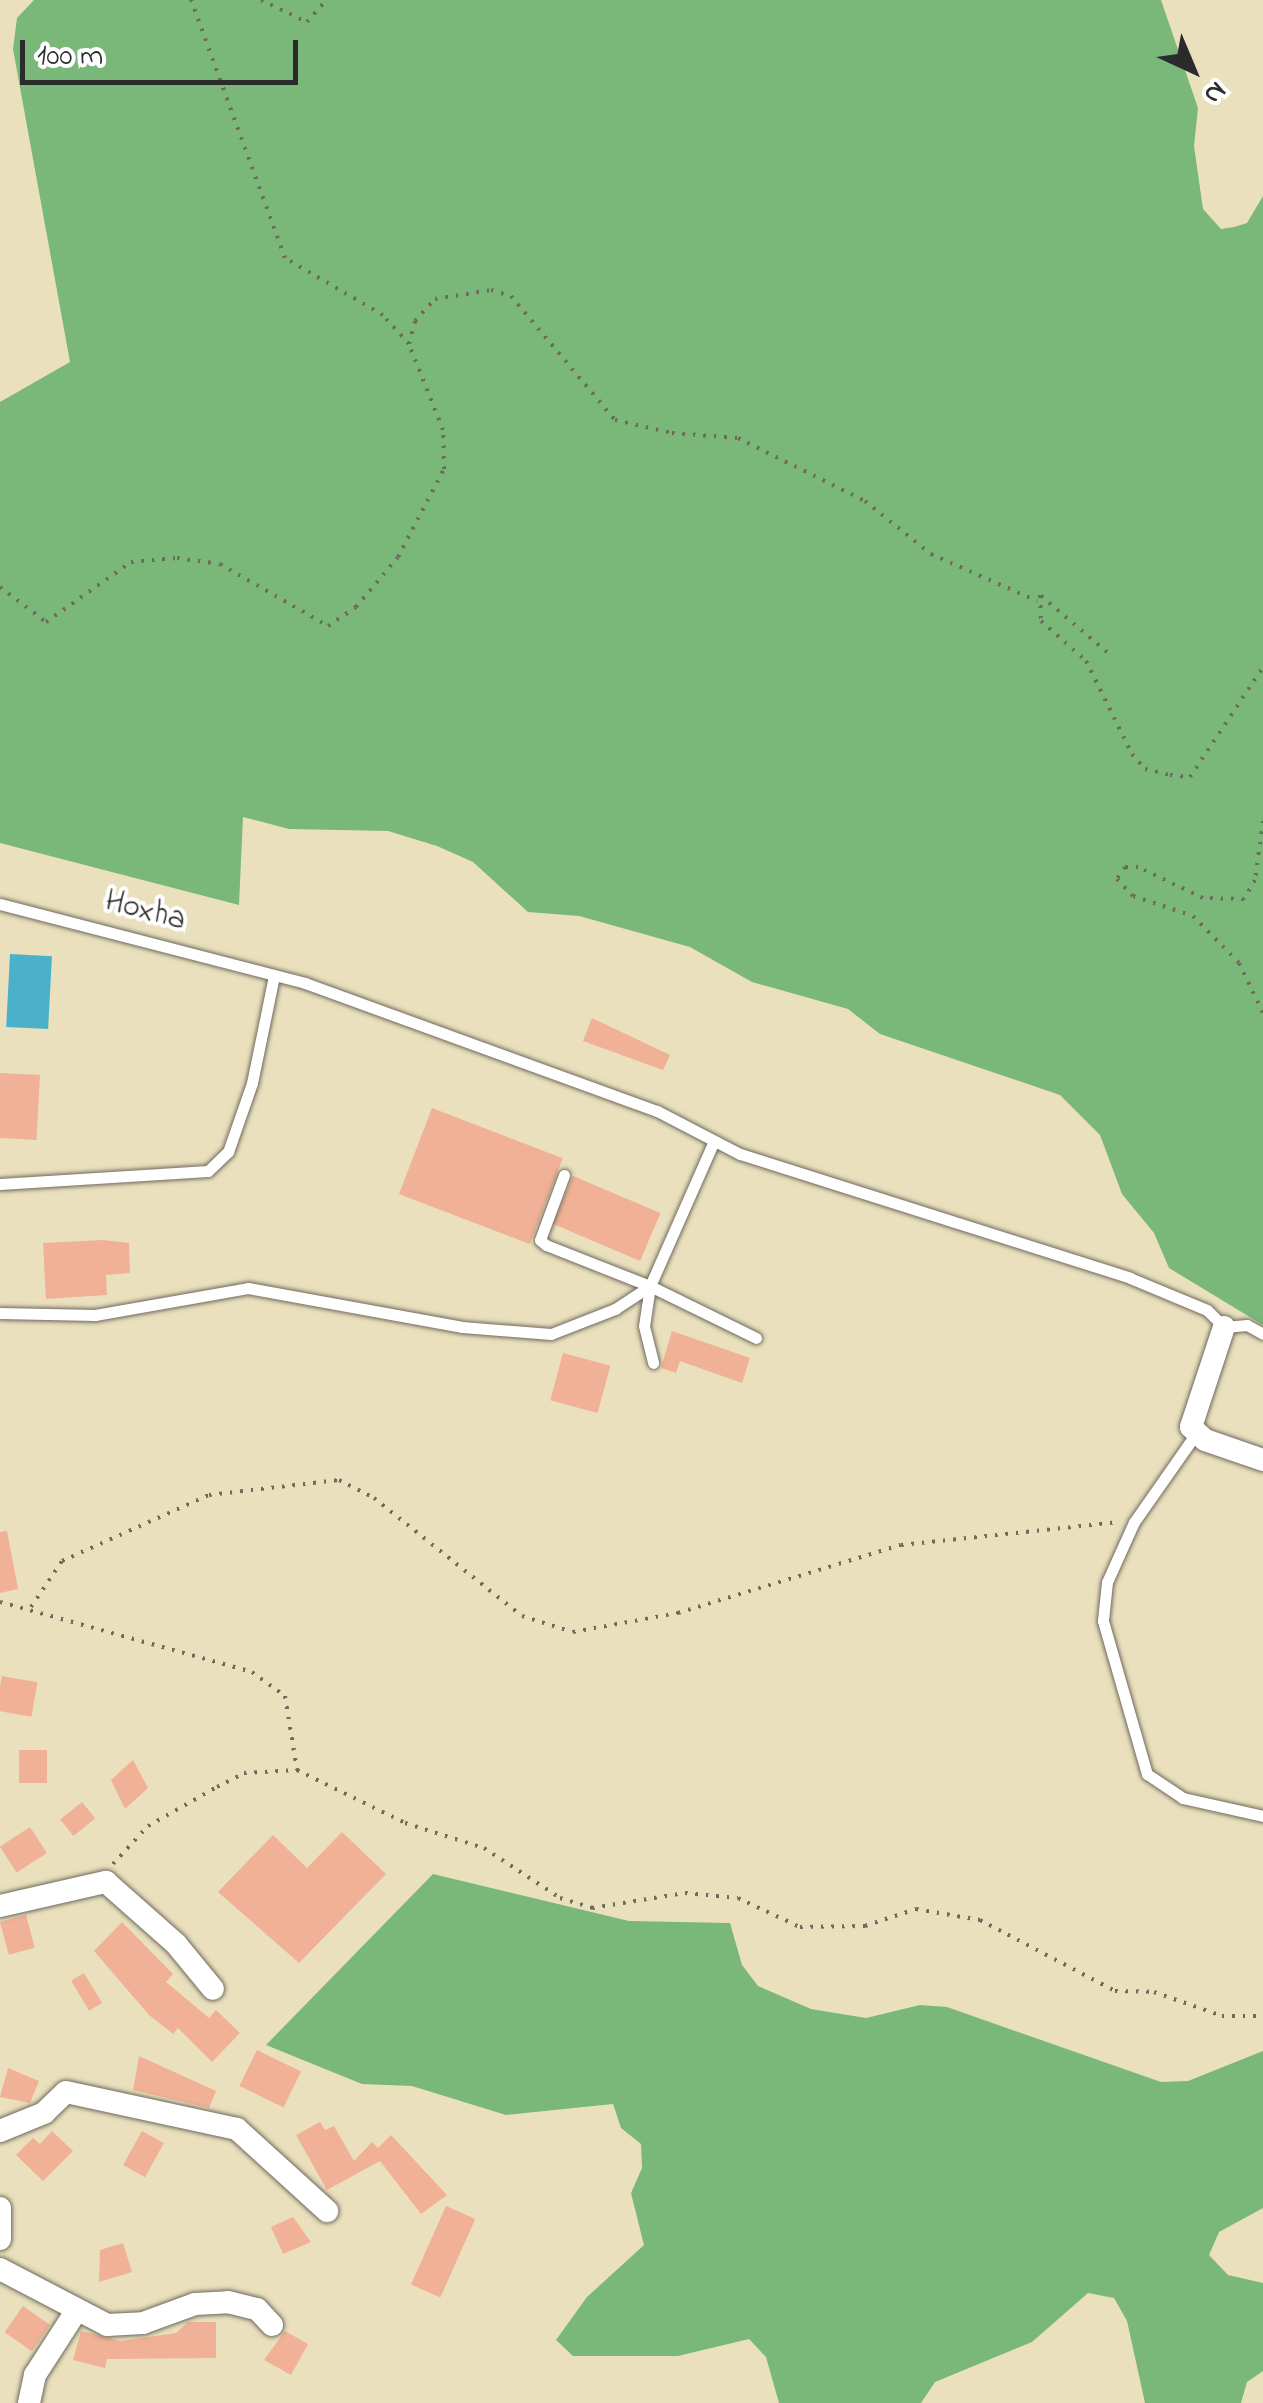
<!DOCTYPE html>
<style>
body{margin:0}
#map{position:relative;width:1263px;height:2403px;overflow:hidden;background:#eae0bd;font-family:"Indie Flower",sans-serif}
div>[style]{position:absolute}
.forest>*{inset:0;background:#7ab879}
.water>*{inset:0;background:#4bb1ca;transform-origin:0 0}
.building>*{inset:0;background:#f0b196;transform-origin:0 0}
.path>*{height:4px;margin-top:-2px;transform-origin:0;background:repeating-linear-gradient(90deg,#6e6a5e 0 2.5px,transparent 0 10.5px)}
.roads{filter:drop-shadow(0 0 2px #6e6a5e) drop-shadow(0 0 2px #6e6a5e)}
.service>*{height:11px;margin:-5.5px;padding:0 5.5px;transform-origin:5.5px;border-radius:5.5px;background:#fff}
.minor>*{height:22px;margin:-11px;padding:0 11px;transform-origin:11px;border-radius:11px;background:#fff}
span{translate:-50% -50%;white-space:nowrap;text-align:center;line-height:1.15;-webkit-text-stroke:8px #fff;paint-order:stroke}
.street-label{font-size:32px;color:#2b2b2b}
.north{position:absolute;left:1143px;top:20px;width:100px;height:100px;-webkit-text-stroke:8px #fff;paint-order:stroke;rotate:136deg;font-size:28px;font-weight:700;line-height:40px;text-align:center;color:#2b2b2b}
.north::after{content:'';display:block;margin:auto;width:35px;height:45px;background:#2b2b2b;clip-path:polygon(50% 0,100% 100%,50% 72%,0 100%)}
.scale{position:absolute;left:20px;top:40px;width:278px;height:45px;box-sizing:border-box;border:5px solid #2b2b2b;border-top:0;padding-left:12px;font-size:30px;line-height:35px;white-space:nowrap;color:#2b2b2b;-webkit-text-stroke:8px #fff;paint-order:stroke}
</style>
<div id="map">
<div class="forest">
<div style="clip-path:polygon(34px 0,1161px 0,1198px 108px,1194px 146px,1203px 209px,1221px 229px,1234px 227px,1247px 223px,1263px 196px,1263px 1325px,1169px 1268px,1154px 1233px,1122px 1194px,1100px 1135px,1060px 1095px,880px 1034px,848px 1009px,752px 982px,690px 947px,579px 916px,528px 912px,473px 862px,437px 846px,388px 831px,289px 829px,243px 817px,239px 905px,0 843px,0 402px,70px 362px,13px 49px,17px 18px)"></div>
<div style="clip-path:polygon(433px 1874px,629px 1921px,730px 1923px,742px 1965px,758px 1986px,811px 2009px,866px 2018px,920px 2005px,947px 2007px,1161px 2082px,1188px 2081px,1263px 2051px,1263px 2208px,1219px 2232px,1209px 2255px,1228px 2275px,1263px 2283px,1263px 2371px,1247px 2382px,1241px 2403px,1145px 2403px,1127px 2321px,1114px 2298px,1088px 2293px,1032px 2342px,935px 2382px,921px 2403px,779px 2403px,766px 2357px,749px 2339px,678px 2356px,573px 2356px,556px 2340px,587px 2297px,644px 2245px,631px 2193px,642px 2168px,641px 2144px,621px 2128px,613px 2104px,506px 2115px,412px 2086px,362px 2084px,266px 2045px)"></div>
</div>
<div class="water">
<div style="left:10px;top:954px;width:42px;height:73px;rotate:3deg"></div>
</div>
<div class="building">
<div style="clip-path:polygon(592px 1018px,670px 1055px,663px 1070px,583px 1041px)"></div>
<div style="left:0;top:1073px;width:40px;height:65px;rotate:3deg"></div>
<div style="left:432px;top:1108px;width:140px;height:92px;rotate:21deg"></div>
<div style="left:573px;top:1176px;width:95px;height:52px;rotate:23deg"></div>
<div style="clip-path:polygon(103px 1240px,129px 1243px,130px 1273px,106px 1275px,107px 1295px,46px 1299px,43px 1243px)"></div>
<div style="clip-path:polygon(672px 1331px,750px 1358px,742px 1383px,680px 1361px,676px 1373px,661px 1368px)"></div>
<div style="left:563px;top:1353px;width:49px;height:49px;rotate:15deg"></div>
<div style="clip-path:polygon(7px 1531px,18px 1589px,0 1593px,0 1532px)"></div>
<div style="left:2px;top:1676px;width:36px;height:35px;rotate:10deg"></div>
<div style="left:19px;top:1750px;width:28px;height:33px"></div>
<div style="clip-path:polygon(133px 1760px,148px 1788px,125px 1809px,111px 1780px)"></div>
<div style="left:82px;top:1802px;width:21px;height:28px;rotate:51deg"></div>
<div style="left:30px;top:1827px;width:31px;height:36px;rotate:57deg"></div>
<div style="clip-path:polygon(342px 1832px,386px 1874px,299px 1963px,218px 1892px,273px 1835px,307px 1868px)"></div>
<div style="left:26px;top:1915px;width:34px;height:27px;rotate:75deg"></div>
<div style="clip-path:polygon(122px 1922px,173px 1974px,166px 1982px,209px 2018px,216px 2010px,240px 2033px,212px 2062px,178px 2028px,173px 2034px,149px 2015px,94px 1951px)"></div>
<div style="left:84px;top:1973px;width:35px;height:15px;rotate:59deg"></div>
<div style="left:257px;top:2050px;width:49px;height:40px;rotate:26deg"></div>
<div style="clip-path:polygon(139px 2056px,216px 2091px,209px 2108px,133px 2090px)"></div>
<div style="clip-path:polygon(8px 2068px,39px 2081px,30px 2103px,0 2097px)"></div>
<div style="clip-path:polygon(320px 2122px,325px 2130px,334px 2126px,354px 2161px,372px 2142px,378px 2148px,391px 2135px,447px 2195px,421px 2214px,380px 2161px,327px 2190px,296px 2135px)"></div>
<div style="clip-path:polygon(52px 2131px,73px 2151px,43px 2181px,16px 2155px,33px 2138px,40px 2144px)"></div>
<div style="left:142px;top:2131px;width:25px;height:39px;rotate:29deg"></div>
<div style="left:446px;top:2206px;width:32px;height:86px;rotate:24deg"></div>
<div style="clip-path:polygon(293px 2217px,311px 2242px,283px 2254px,271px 2227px)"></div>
<div style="clip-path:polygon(123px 2243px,132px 2272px,99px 2282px,100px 2250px)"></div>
<div style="left:23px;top:2306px;width:33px;height:32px;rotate:35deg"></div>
<div style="clip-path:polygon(188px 2322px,216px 2322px,216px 2358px,107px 2359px,105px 2368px,73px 2360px,81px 2331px,121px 2341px,176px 2333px)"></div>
<div style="clip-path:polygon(285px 2331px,308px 2344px,291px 2375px,264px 2360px)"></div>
</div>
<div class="path">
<div style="left:261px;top:0;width:51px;rotate:25.6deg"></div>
<div style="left:307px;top:22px;width:29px;rotate:-49deg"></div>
<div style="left:409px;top:344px;width:24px;rotate:-75deg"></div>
<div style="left:415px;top:321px;width:30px;rotate:-48deg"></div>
<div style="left:435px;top:299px;width:57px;rotate:-9.1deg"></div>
<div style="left:491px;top:290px;width:21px;rotate:17deg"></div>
<div style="left:511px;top:296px;width:162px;rotate:50deg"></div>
<div style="left:615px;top:420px;width:58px;rotate:12.8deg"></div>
<div style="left:672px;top:433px;width:66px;rotate:4.3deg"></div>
<div style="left:738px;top:438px;width:142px;rotate:26.4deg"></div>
<div style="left:865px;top:501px;width:85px;rotate:38.8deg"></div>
<div style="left:931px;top:554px;width:116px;rotate:23.9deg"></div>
<div style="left:0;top:587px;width:58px;rotate:37.3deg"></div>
<div style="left:46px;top:622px;width:104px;rotate:-35.2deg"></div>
<div style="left:131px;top:562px;width:46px;rotate:-5deg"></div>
<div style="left:177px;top:558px;width:43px;rotate:7.9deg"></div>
<div style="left:220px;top:564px;width:125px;rotate:29.9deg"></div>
<div style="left:328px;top:626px;width:34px;rotate:-34deg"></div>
<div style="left:356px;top:607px;width:65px;rotate:-50deg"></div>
<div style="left:398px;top:557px;width:99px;rotate:-62.4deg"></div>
<div style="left:444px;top:469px;width:39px;rotate:-91deg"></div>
<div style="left:443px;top:430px;width:92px;rotate:-111.6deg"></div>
<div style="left:409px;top:344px;width:39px;rotate:-132deg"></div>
<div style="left:383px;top:315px;width:113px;rotate:-149.8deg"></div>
<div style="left:285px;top:258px;width:275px;rotate:-110deg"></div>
<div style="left:1107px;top:652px;width:88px;rotate:-139.6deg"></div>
<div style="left:1040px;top:595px;width:26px;rotate:88deg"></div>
<div style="left:1041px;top:621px;width:60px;rotate:41.6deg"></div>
<div style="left:1086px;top:661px;width:104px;rotate:63.7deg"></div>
<div style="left:1132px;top:754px;width:20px;rotate:49deg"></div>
<div style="left:1145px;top:769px;width:26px;rotate:13deg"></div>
<div style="left:1170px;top:775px;width:20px;rotate:6deg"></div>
<div style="left:1190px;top:777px;width:132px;rotate:-56.4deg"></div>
<div style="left:1263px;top:821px;width:60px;rotate:97.7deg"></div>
<div style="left:1255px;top:880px;width:22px;rotate:120deg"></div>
<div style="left:1244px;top:899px;width:41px;rotate:-178.6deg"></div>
<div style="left:1203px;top:898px;width:72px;rotate:-154.5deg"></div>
<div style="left:1138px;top:867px;width:13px;rotate:180deg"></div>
<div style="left:1125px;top:867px;width:14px;rotate:124deg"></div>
<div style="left:1117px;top:879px;width:23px;rotate:47deg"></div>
<div style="left:1133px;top:896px;width:63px;rotate:18.4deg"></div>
<div style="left:1193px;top:916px;width:66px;rotate:45.6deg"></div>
<div style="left:1239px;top:963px;width:55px;rotate:64.4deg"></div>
<div style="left:0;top:1602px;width:262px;rotate:15.5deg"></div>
<div style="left:252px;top:1672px;width:41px;rotate:36deg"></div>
<div style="left:285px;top:1696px;width:75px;rotate:80.8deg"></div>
<div style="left:31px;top:1607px;width:55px;rotate:-56deg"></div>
<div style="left:62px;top:1561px;width:161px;rotate:-24.2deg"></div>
<div style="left:209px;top:1495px;width:131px;rotate:-6.6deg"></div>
<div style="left:339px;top:1480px;width:39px;rotate:27deg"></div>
<div style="left:374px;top:1498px;width:189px;rotate:38.6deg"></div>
<div style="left:522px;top:1616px;width:53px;rotate:17.4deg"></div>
<div style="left:573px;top:1632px;width:107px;rotate:-10.3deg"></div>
<div style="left:678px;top:1613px;width:233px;rotate:-17deg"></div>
<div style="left:901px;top:1545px;width:219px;rotate:-6deg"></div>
<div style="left:113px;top:1864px;width:52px;rotate:-47.4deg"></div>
<div style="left:148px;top:1826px;width:79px;rotate:-29.5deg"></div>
<div style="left:217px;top:1787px;width:30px;rotate:-27deg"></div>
<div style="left:244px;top:1773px;width:53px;rotate:-3.2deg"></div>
<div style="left:297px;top:1770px;width:120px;rotate:26.1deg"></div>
<div style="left:405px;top:1823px;width:83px;rotate:17.6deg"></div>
<div style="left:484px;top:1848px;width:91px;rotate:33.3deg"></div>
<div style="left:560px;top:1898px;width:34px;rotate:17deg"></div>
<div style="left:592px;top:1908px;width:94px;rotate:-9.2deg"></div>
<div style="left:685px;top:1893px;width:53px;rotate:5.4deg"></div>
<div style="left:738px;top:1898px;width:68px;rotate:25.1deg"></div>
<div style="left:800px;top:1927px;width:65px;rotate:-0.9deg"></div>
<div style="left:865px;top:1926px;width:54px;rotate:-18.4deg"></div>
<div style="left:916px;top:1909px;width:65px;rotate:9.8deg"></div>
<div style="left:980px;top:1920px;width:153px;rotate:27.7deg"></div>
<div style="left:1115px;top:1991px;width:39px;rotate:1deg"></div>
<div style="left:1154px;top:1992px;width:72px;rotate:19.4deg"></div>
<div style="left:1222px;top:2016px;width:41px"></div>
</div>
<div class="roads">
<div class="service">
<div style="left:0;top:904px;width:315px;rotate:14.5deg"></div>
<div style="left:305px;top:983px;width:375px;rotate:20deg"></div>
<div style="left:657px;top:1111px;width:93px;rotate:27.4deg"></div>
<div style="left:740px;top:1154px;width:409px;rotate:17.6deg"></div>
<div style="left:1130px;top:1278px;width:83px;rotate:22.6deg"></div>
<div style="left:1207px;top:1310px;width:24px;rotate:45deg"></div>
<div style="left:1224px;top:1327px;width:23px;rotate:-5deg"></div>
<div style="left:1247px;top:1325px;width:18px;rotate:29deg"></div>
<div style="left:564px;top:1175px;width:69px;rotate:110.3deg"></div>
<div style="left:540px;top:1240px;width:8px;rotate:40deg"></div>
<div style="left:546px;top:1245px;width:112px;rotate:21.5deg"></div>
<div style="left:650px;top:1286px;width:118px;rotate:26.1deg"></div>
<div style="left:0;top:1184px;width:208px;rotate:-3.6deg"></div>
<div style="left:208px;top:1171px;width:28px;rotate:-44deg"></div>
<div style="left:228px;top:1152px;width:73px;rotate:-70.8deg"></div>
<div style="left:252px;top:1083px;width:109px;rotate:-78.4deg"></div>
<div style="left:650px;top:1286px;width:40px;rotate:98.5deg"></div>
<div style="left:644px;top:1326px;width:38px;rotate:76deg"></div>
<div style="left:0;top:1313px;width:95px;rotate:1.2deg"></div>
<div style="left:95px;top:1315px;width:155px;rotate:-10deg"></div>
<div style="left:248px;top:1288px;width:218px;rotate:10.3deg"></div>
<div style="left:462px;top:1327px;width:89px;rotate:4.5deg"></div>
<div style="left:551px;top:1334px;width:69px;rotate:-21.3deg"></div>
<div style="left:615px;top:1309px;width:42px;rotate:-33.3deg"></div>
<div style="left:650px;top:1286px;width:156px;rotate:-66.2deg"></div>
<div style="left:1195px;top:1435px;width:106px;rotate:125deg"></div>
<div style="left:1134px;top:1522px;width:66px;rotate:114.2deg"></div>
<div style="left:1107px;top:1582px;width:39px;rotate:96deg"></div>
<div style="left:1103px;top:1621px;width:159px;rotate:74deg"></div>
<div style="left:1147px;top:1774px;width:43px;rotate:33.7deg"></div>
<div style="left:1183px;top:1798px;width:82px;rotate:12.7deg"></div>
</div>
<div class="minor">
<div style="left:1224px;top:1327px;width:105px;rotate:108.3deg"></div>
<div style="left:1191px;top:1427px;width:19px;rotate:43deg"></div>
<div style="left:1205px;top:1440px;width:61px;rotate:19deg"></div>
<div style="left:0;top:1906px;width:109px;rotate:-12.8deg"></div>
<div style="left:106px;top:1882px;width:94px;rotate:41.5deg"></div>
<div style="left:176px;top:1944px;width:58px;rotate:50.6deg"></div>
<div style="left:0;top:2131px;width:48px;rotate:-22.2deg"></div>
<div style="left:44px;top:2113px;width:30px;rotate:-44deg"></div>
<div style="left:66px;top:2092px;width:175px;rotate:12.2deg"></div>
<div style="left:237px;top:2129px;width:122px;rotate:42.3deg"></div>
<div style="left:0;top:2208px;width:31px;rotate:90deg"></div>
<div style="left:0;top:2269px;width:121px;rotate:27.6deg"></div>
<div style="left:107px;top:2325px;width:36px;rotate:-3deg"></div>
<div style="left:143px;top:2323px;width:55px;rotate:-20.1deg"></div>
<div style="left:195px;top:2304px;width:33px;rotate:-3deg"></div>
<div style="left:228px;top:2302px;width:30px;rotate:14deg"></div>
<div style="left:257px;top:2309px;width:22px;rotate:47deg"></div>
<div style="left:29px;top:2403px;width:29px;rotate:-78deg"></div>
<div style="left:35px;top:2375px;width:74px;rotate:-57.2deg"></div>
</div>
</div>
<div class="street-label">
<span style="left:145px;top:912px;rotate:15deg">Hoxha</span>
</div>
<div class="north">N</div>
<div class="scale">100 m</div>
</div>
